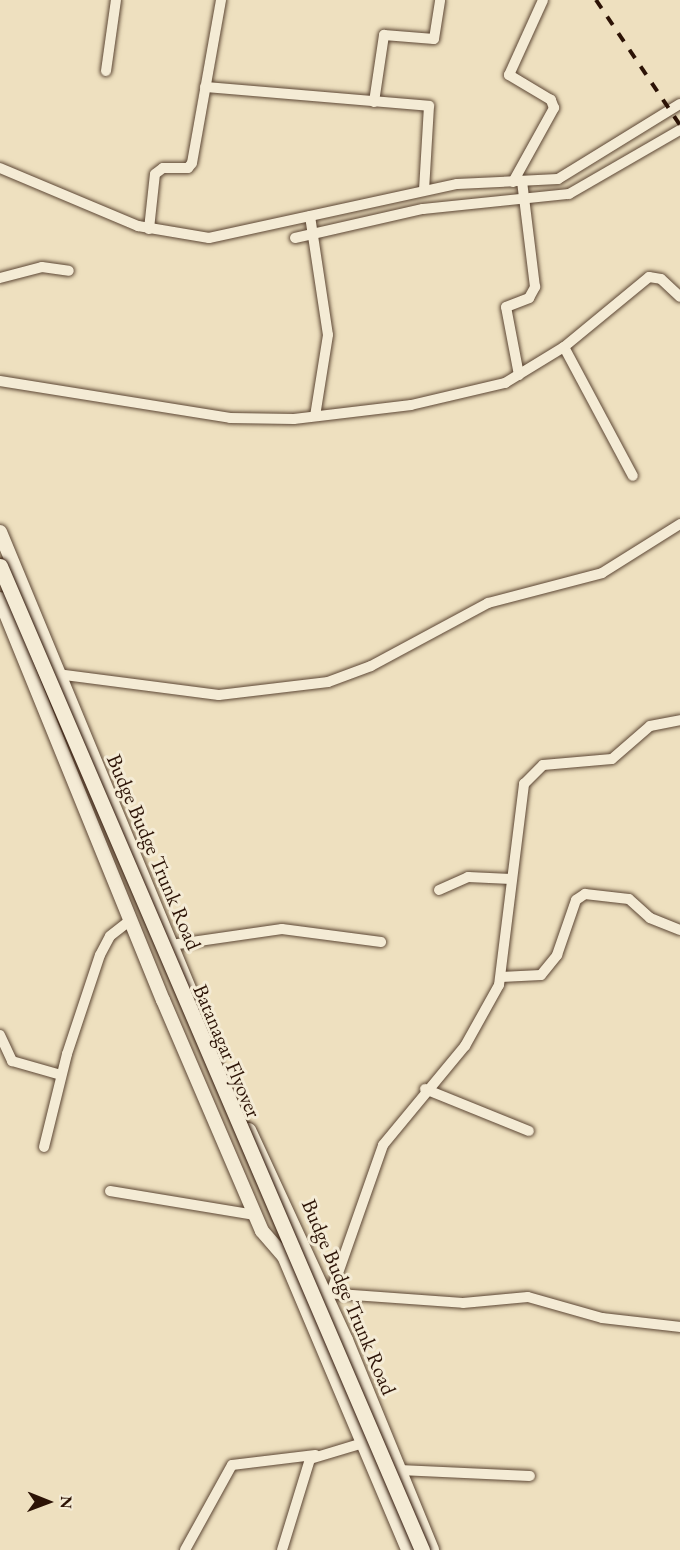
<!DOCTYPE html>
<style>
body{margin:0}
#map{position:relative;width:680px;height:1550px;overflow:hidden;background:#eee0bf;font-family:"EB Garamond",serif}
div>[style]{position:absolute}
.roads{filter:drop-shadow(0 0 2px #5c4634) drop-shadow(0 0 2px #5c4634)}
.minor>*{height:10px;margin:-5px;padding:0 5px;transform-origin:5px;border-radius:5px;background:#f4ebd5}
.tertiary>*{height:14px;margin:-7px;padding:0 7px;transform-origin:7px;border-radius:7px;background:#f4ebd5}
.rail>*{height:4px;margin-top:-2px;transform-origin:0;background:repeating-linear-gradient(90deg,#2c1306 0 10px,transparent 0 20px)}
.bridges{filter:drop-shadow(0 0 2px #2c1306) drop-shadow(0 0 2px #2c1306)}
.secondary-bridge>*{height:15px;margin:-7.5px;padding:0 7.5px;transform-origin:7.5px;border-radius:7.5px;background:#f4ebd5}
span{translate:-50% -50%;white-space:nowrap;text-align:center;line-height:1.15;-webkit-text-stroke:6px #f4ebd5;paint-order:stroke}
.street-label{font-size:21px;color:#2c1306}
.north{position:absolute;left:18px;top:1472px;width:60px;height:60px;-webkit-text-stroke:4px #f4ebd5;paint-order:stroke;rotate:91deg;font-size:16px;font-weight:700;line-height:24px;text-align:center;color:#2c1306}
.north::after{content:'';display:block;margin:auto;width:21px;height:27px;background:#2c1306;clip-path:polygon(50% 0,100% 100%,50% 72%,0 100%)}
</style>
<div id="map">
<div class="roads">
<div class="minor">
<div style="left:106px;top:71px;width:72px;rotate:-82deg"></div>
<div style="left:205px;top:87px;width:225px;rotate:4.8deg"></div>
<div style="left:429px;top:106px;width:84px;rotate:93.4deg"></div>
<div style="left:374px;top:102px;width:68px;rotate:-81.5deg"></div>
<div style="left:384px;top:35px;width:50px;rotate:4.6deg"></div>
<div style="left:434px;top:39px;width:39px;rotate:-81deg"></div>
<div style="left:0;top:168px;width:150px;rotate:22.8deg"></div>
<div style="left:138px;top:226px;width:72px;rotate:9.6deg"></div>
<div style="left:209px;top:238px;width:254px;rotate:-12.3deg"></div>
<div style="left:457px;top:184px;width:101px;rotate:-2.8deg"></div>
<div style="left:558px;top:179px;width:143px;rotate:-31.6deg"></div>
<div style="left:513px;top:182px;width:85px;rotate:-61deg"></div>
<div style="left:554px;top:108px;width:9px;rotate:-111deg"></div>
<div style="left:551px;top:100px;width:49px;rotate:-149.2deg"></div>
<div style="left:509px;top:75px;width:82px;rotate:-65.6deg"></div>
<div style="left:310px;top:216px;width:120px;rotate:81.4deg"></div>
<div style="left:328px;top:335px;width:82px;rotate:99.1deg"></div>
<div style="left:149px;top:229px;width:55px;rotate:-83.8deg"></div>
<div style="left:155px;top:174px;width:10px;rotate:-37deg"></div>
<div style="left:163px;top:168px;width:25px"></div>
<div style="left:188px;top:168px;width:6px;rotate:-51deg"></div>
<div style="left:192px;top:163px;width:166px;rotate:-79.9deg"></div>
<div style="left:295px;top:238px;width:131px;rotate:-12.8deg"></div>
<div style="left:423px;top:209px;width:147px;rotate:-5.9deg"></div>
<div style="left:569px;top:194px;width:128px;rotate:-30deg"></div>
<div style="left:0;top:278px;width:43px;rotate:-14.7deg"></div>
<div style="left:42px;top:267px;width:27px;rotate:8deg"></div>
<div style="left:564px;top:347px;width:146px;rotate:61.9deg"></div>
<div style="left:519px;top:375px;width:69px;rotate:-100.8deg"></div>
<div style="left:506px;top:307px;width:25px;rotate:-21deg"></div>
<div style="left:529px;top:298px;width:13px;rotate:-61deg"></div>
<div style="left:535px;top:287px;width:107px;rotate:-97deg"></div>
<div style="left:0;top:381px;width:233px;rotate:9.1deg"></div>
<div style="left:230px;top:418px;width:64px;rotate:0.9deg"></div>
<div style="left:294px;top:419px;width:118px;rotate:-6.8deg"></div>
<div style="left:411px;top:405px;width:97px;rotate:-13.2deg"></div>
<div style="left:505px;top:383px;width:69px;rotate:-31.4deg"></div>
<div style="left:564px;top:347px;width:110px;rotate:-39.5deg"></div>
<div style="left:649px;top:277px;width:12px;rotate:9deg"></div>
<div style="left:661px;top:279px;width:26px;rotate:43deg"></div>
<div style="left:57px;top:674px;width:163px;rotate:7.4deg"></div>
<div style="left:219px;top:695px;width:110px;rotate:-6.8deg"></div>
<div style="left:328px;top:682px;width:46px;rotate:-20.4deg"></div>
<div style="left:371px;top:666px;width:133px;rotate:-28.3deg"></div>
<div style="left:488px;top:603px;width:118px;rotate:-14.7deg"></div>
<div style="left:602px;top:573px;width:92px;rotate:-32.1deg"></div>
<div style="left:439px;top:890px;width:32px;rotate:-24deg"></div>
<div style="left:468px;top:877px;width:43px;rotate:2.7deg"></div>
<div style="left:171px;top:945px;width:112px;rotate:-8.2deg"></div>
<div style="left:282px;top:929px;width:100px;rotate:7.5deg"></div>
<div style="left:501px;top:977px;width:40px;rotate:-2.9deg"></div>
<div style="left:541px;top:975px;width:26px;rotate:-51deg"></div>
<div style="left:557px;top:955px;width:58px;rotate:-70.9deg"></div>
<div style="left:576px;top:900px;width:11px;rotate:-34deg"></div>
<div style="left:585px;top:894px;width:44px;rotate:6.5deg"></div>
<div style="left:629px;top:899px;width:28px;rotate:42deg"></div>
<div style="left:650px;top:918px;width:32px;rotate:22deg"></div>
<div style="left:0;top:1035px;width:29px;rotate:65deg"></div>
<div style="left:12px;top:1061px;width:51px;rotate:15.9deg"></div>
<div style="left:425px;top:1089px;width:112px;rotate:22deg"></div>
<div style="left:44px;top:1147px;width:96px;rotate:-76.1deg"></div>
<div style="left:67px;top:1054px;width:104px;rotate:-71.6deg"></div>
<div style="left:100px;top:955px;width:21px;rotate:-62deg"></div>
<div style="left:110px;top:936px;width:24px;rotate:-38deg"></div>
<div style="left:110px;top:1191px;width:147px;rotate:9.4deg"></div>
<div style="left:325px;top:1293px;width:138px;rotate:4.1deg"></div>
<div style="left:463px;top:1303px;width:65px;rotate:-5.3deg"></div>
<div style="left:528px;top:1297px;width:77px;rotate:15.8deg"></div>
<div style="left:602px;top:1318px;width:79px;rotate:6.6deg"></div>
<div style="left:331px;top:1293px;width:157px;rotate:-70.6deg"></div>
<div style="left:383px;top:1145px;width:129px;rotate:-50.4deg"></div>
<div style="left:465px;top:1046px;width:70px;rotate:-60.9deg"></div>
<div style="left:499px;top:985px;width:203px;rotate:-82.9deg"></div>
<div style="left:524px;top:784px;width:27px;rotate:-45deg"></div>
<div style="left:543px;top:765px;width:69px;rotate:-5deg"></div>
<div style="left:612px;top:759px;width:50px;rotate:-41deg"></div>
<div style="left:650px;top:726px;width:31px;rotate:-11deg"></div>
<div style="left:399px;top:1470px;width:131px;rotate:2.6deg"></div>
<div style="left:185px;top:1550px;width:97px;rotate:-61.1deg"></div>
<div style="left:232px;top:1465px;width:84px;rotate:-6.9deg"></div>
<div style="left:282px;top:1550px;width:95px;rotate:-72.9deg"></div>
<div style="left:310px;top:1459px;width:55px;rotate:-16.8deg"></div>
</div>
<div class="tertiary">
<div style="left:0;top:532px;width:496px;rotate:67.5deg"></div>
<div style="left:0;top:599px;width:433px;rotate:67.9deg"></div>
<div style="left:163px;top:1000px;width:251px;rotate:66.8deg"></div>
<div style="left:262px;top:1231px;width:33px;rotate:49deg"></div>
<div style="left:284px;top:1256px;width:319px;rotate:67.1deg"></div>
<div style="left:249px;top:1130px;width:231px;rotate:65.2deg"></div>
<div style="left:346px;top:1340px;width:227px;rotate:67.7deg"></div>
</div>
</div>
<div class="rail">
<div style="left:596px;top:0;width:151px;rotate:56.1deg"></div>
</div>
<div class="bridges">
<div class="secondary-bridge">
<div style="left:0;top:566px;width:1071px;rotate:66.79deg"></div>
</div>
</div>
<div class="street-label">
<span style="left:154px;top:852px;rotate:67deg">Budge Budge Trunk Road</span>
<span style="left:227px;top:1051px;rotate:67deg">Batanagar Flyover</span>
<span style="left:349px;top:1297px;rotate:67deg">Budge Budge Trunk Road</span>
</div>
<div class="north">N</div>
</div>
